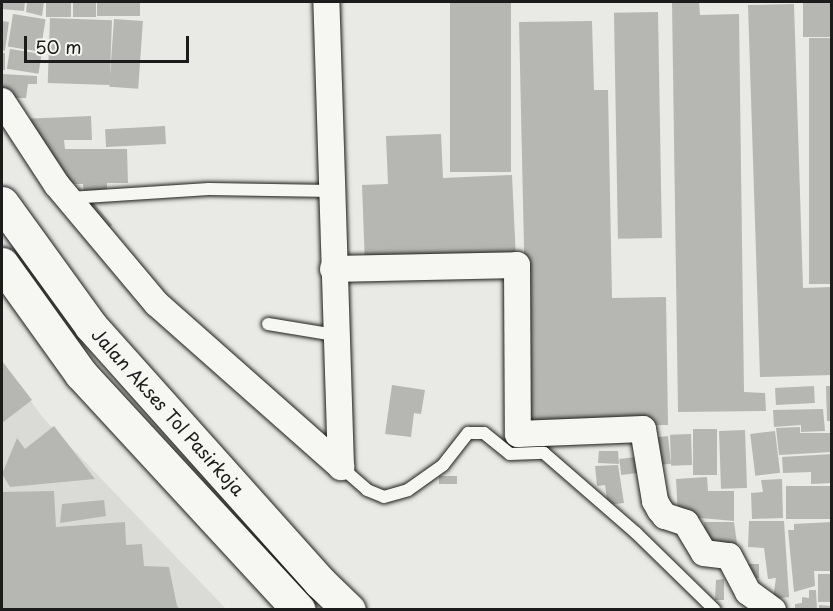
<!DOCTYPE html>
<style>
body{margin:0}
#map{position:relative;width:833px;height:611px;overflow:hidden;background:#e9e9e5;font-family:"Playpen Sans",sans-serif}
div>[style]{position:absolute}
.built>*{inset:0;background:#dadad6}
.building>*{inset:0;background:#b6b6b3;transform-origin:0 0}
.roads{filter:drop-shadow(0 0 2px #1c1c1c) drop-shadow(0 0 2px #1c1c1c)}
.lane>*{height:12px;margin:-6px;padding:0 6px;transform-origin:6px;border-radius:6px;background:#f6f6f2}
.street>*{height:26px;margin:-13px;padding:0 13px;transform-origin:13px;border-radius:13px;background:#f6f6f2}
.highway>*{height:33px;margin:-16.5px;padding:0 16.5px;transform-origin:16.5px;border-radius:16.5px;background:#f6f6f2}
span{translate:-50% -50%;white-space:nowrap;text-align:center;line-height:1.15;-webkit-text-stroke:6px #f6f6f2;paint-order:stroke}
.street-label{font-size:18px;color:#1c1c1c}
.frame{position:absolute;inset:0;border:3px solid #1c1c1c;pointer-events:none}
.scale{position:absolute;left:24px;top:36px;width:165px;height:27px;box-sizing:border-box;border:3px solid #1c1c1c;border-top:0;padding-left:8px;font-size:18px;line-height:21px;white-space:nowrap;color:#1c1c1c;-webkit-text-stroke:4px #f6f6f2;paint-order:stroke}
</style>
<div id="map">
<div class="built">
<div style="clip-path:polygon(2px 363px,44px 419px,226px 609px,2px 609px)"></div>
</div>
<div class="building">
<div style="clip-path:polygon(2px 2px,25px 2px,24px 11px,2px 9px)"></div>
<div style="clip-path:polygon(27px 2px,44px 2px,42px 16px,26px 12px)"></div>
<div style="left:46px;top:2px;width:25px;height:15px"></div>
<div style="left:73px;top:2px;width:23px;height:15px"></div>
<div style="left:97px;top:2px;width:43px;height:14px"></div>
<div style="left:450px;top:2px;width:61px;height:170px"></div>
<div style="clip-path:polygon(672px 2px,699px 2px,700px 15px,739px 14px,744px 392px,765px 393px,766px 411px,678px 412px)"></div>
<div style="left:803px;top:2px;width:29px;height:35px"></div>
<div style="clip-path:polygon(794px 4px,803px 288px,832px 287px,832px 375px,760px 377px,748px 5px)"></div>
<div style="left:658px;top:12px;width:226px;height:44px;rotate:89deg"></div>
<div style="left:13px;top:14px;width:33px;height:33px;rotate:9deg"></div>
<div style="left:50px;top:18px;width:62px;height:65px;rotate:2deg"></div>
<div style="left:114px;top:19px;width:29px;height:68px;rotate:4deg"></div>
<div style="left:2px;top:21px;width:7px;height:29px;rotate:8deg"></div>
<div style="clip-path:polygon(592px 21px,594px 90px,608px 90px,612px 298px,666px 297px,668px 425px,528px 427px,519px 22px)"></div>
<div style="left:809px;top:38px;width:23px;height:246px"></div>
<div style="left:10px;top:49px;width:32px;height:20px;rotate:9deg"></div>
<div style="left:2px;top:53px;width:3px;height:17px"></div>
<div style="clip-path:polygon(2px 74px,37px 76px,37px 84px,28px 84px,26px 98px,9px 98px,2px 85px)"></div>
<div style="clip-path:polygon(91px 116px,92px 140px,64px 140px,65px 149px,127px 149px,128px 183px,107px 183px,107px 194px,84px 195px,83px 184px,65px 184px,44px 149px,44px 140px,33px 140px,21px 119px)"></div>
<div style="left:165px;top:126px;width:18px;height:60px;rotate:87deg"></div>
<div style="clip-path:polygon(441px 134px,443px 178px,512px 175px,516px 259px,365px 265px,362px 185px,388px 184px,386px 136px)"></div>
<div style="left:93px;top:202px;width:30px;height:12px;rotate:50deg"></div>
<div style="clip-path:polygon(2px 361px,32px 400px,2px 423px)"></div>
<div style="clip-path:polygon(392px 385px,425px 390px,421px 414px,414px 413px,411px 437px,385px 434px)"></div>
<div style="left:814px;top:386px;width:17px;height:39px;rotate:87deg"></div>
<div style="clip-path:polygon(826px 386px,832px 386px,832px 421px,827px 421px)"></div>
<div style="clip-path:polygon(823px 409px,825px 431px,801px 432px,801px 425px,774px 427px,773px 410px)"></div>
<div style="clip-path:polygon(54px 426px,95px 479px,10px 487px,2px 474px,17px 438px,25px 449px)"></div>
<div style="clip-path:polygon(800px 427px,800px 433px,832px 433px,832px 452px,779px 455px,776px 428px)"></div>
<div style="left:717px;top:429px;width:46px;height:24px;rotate:90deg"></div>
<div style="left:745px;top:430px;width:58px;height:26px;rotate:88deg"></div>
<div style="left:775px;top:431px;width:42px;height:25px;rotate:83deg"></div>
<div style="left:691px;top:434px;width:31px;height:21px;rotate:88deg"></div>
<div style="left:668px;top:436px;width:28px;height:17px;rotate:84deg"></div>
<div style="clip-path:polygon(599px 451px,618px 451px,619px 464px,598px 463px)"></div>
<div style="clip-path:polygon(832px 454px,832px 483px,811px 484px,811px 472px,783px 473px,782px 457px)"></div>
<div style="left:644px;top:456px;width:16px;height:25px;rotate:83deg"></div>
<div style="clip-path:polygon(618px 465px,624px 503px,608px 505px,605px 485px,597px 486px,595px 466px)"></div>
<div style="left:439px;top:476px;width:18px;height:8px"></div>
<div style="clip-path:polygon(707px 477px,708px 491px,734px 491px,734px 521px,678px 516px,676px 479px)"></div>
<div style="clip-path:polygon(782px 479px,783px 518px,752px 519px,751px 493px,763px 492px,761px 480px)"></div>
<div style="left:786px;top:486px;width:46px;height:33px"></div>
<div style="clip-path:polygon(54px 491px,56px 527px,125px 522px,126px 545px,142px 544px,144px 566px,169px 567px,177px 606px,181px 610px,2px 610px,2px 492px)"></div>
<div style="clip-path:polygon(104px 500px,106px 516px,60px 523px,62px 504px)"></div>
<div style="clip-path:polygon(749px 521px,784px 521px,789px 597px,773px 599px,776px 578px,768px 579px,764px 548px,748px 547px)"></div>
<div style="clip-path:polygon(704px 522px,734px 522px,738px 551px,706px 550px)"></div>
<div style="clip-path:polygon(832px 522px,832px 571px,814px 571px,815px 586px,794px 592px,788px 530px,794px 530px,794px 524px)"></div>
<div style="left:743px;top:564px;width:16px;height:14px"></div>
<div style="left:818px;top:574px;width:14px;height:28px"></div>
<div style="clip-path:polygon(724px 579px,724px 600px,715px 600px,716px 580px)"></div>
<div style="clip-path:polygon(809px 590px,816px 590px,817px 610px,795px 610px,795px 604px,802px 603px,802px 597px,809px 598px)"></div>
<div style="clip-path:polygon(819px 605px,832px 606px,832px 610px,819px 610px)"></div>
</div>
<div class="roads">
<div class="lane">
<div style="left:69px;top:198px;width:140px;rotate:-3.7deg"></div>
<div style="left:209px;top:189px;width:123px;rotate:0.9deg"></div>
<div style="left:268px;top:324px;width:68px;rotate:9.3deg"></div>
<div style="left:341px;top:467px;width:35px;rotate:41deg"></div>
<div style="left:367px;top:490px;width:18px;rotate:22deg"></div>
<div style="left:384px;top:497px;width:25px;rotate:-16deg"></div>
<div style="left:408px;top:490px;width:43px;rotate:-35.5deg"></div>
<div style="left:443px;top:465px;width:41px;rotate:-52deg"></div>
<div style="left:468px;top:433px;width:16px"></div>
<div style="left:484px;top:433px;width:33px;rotate:39deg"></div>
<div style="left:510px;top:454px;width:34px;rotate:-2deg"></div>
<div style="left:544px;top:453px;width:122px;rotate:41deg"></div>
<div style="left:636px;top:533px;width:110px;rotate:44.3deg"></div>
</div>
<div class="street">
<div style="left:2px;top:101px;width:100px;rotate:56.8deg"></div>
<div style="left:57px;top:185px;width:155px;rotate:50deg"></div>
<div style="left:157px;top:304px;width:246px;rotate:41.5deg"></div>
<div style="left:341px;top:467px;width:465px;rotate:-91.8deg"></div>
<div style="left:333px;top:269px;width:184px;rotate:-1.2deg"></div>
<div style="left:517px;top:265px;width:169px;rotate:89.7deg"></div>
<div style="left:518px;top:434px;width:125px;rotate:-2.3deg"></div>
<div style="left:643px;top:429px;width:73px;rotate:80.5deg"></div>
<div style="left:655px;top:501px;width:10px;rotate:61deg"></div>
<div style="left:660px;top:510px;width:8px;rotate:50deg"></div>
<div style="left:665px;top:516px;width:22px;rotate:18deg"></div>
<div style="left:686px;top:523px;width:35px;rotate:59deg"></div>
<div style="left:704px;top:553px;width:25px;rotate:7deg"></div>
<div style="left:729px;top:556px;width:41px;rotate:62.2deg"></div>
<div style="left:748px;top:592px;width:31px;rotate:36deg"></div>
</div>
<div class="highway">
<div style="left:2px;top:203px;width:152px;rotate:54.1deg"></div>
<div style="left:91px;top:326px;width:343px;rotate:48.2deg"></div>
<div style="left:320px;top:582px;width:40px;rotate:44deg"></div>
<div style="left:2px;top:264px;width:135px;rotate:54.3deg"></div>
<div style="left:81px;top:374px;width:321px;rotate:47.3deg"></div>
</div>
</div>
<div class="street-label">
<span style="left:168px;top:412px;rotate:48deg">Jalan Akses Tol Pasirkoja</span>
</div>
<div class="frame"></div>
<div class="scale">50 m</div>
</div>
